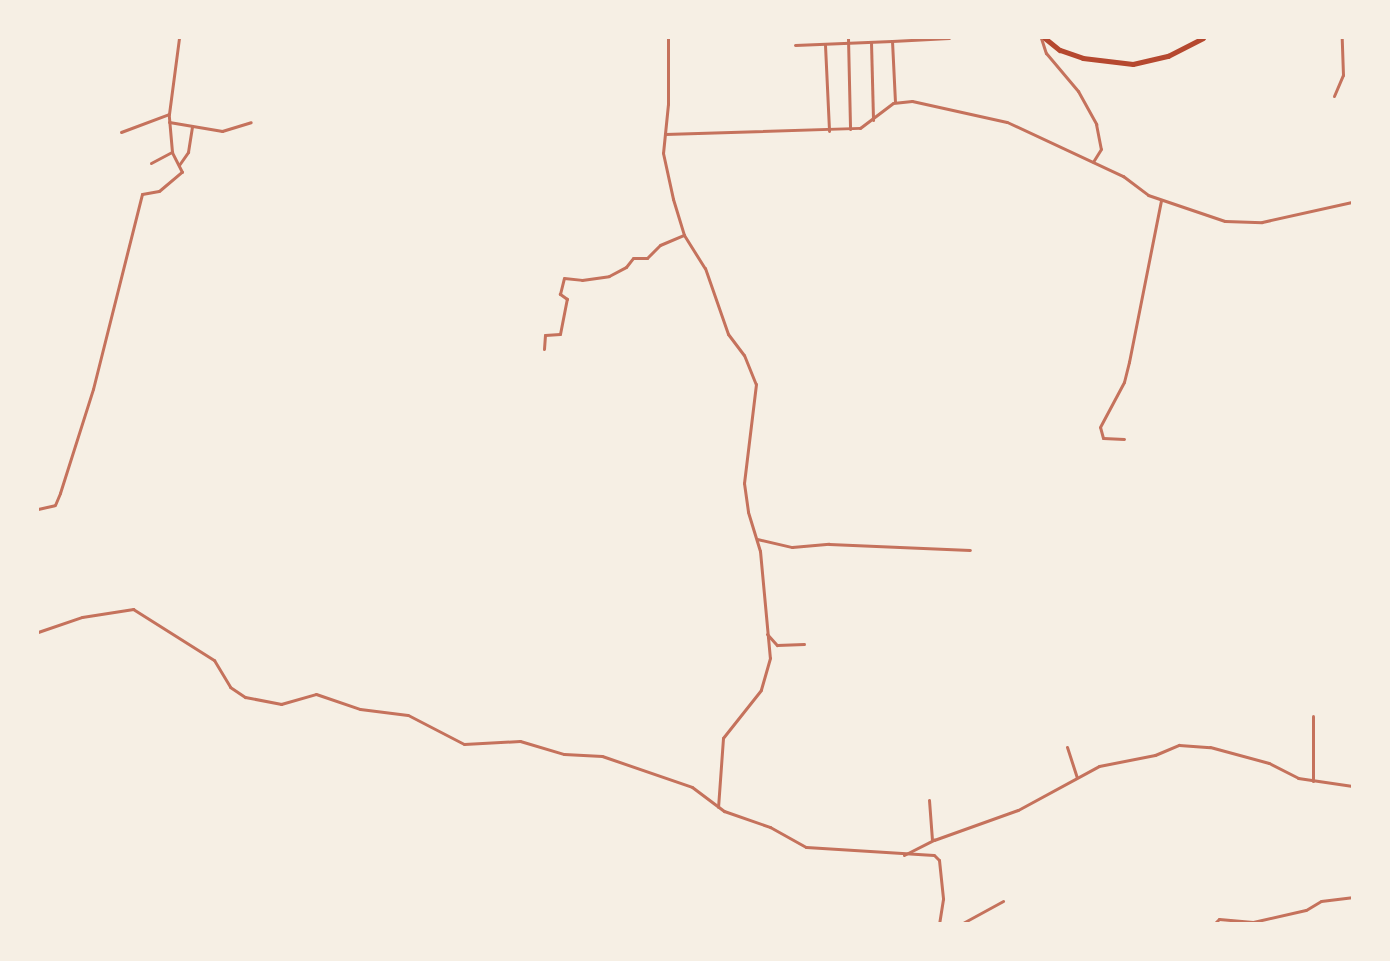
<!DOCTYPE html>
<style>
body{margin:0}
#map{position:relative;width:1390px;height:961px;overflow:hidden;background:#f6efe4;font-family:Poppins,sans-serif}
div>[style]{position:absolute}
.minor>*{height:3px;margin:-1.5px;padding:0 1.5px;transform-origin:1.5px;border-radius:1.5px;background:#c5725c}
.primary>*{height:4.5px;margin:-2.25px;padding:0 2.25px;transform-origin:2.25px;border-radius:2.25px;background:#b5482f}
span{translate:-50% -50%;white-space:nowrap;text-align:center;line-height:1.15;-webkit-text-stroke:6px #f6efe4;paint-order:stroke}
.frame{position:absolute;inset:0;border:39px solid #f6efe4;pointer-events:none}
</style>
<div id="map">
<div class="minor">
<div style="left:668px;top:38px;width:66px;rotate:90deg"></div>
<div style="left:668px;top:104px;width:49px;rotate:95.8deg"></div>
<div style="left:663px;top:153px;width:47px;rotate:77.7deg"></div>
<div style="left:673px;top:199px;width:38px;rotate:73deg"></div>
<div style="left:684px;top:235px;width:39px;rotate:58deg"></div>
<div style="left:705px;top:268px;width:70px;rotate:70.8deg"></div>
<div style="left:728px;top:334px;width:26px;rotate:53deg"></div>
<div style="left:744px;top:355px;width:31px;rotate:68deg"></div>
<div style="left:756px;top:384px;width:100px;rotate:96.9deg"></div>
<div style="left:744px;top:483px;width:29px;rotate:82deg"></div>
<div style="left:748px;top:512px;width:41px;rotate:72.9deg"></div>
<div style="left:760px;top:551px;width:107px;rotate:84.7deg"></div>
<div style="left:770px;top:658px;width:33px;rotate:106deg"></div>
<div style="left:761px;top:690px;width:61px;rotate:128.4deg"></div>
<div style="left:723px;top:738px;width:69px;rotate:94.1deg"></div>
<div style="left:848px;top:38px;width:91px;rotate:88.7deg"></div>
<div style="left:1041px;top:38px;width:16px;rotate:72deg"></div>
<div style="left:1046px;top:53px;width:50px;rotate:49.9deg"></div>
<div style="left:1078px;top:91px;width:38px;rotate:61deg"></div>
<div style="left:1096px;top:124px;width:25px;rotate:79deg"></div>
<div style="left:1101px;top:149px;width:15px;rotate:122deg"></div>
<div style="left:871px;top:42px;width:78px;rotate:88.5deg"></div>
<div style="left:795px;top:45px;width:97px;rotate:-2.4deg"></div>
<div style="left:825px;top:45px;width:86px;rotate:87.3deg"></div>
<div style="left:1334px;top:96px;width:23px;rotate:-67deg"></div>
<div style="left:1343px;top:75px;width:37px;rotate:-92deg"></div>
<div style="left:895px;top:102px;width:61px;rotate:-92.8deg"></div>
<div style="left:892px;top:41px;width:57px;rotate:-3deg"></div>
<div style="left:169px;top:122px;width:54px;rotate:9.6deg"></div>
<div style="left:222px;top:131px;width:30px;rotate:-17deg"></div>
<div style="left:121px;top:132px;width:51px;rotate:-20.6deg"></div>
<div style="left:665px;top:134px;width:195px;rotate:-1.8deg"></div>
<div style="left:860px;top:128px;width:41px;rotate:-37.1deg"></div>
<div style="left:893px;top:103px;width:19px;rotate:-6deg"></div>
<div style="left:912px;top:101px;width:97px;rotate:12.5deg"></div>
<div style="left:1007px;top:122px;width:128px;rotate:25deg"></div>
<div style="left:1123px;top:176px;width:31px;rotate:37deg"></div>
<div style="left:1148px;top:195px;width:81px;rotate:18.7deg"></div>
<div style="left:1225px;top:221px;width:37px;rotate:2deg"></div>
<div style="left:1262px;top:222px;width:92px;rotate:-12.5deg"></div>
<div style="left:151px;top:163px;width:24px;rotate:-28deg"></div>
<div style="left:179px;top:165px;width:16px;rotate:-55deg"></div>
<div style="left:188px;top:152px;width:26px;rotate:-81deg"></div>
<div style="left:544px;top:349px;width:14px;rotate:-86deg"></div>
<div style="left:545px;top:335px;width:15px;rotate:-4deg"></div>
<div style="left:560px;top:334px;width:36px;rotate:-79deg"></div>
<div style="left:567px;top:299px;width:9px;rotate:-144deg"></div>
<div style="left:560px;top:294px;width:16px;rotate:-76deg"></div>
<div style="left:564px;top:278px;width:18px;rotate:6deg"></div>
<div style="left:582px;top:280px;width:27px;rotate:-8deg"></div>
<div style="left:609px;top:276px;width:19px;rotate:-28deg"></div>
<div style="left:626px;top:267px;width:11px;rotate:-52deg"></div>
<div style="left:633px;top:258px;width:14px"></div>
<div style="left:647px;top:258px;width:18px;rotate:-45deg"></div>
<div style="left:660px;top:245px;width:26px;rotate:-23deg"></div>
<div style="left:1124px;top:439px;width:21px;rotate:-177deg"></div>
<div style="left:1103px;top:438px;width:11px;rotate:-105deg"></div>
<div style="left:1100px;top:427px;width:51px;rotate:-61.9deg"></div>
<div style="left:1124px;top:382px;width:21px;rotate:-76deg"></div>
<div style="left:1129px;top:362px;width:165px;rotate:-78.8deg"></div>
<div style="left:38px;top:509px;width:17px;rotate:-13deg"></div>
<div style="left:55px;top:505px;width:13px;rotate:-67deg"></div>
<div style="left:60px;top:493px;width:109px;rotate:-72.4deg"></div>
<div style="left:93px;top:389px;width:201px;rotate:-75.9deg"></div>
<div style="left:142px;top:194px;width:17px;rotate:-10deg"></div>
<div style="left:159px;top:191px;width:30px;rotate:-40deg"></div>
<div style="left:182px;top:172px;width:22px;rotate:-117deg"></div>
<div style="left:172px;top:152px;width:38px;rotate:-95deg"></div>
<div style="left:169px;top:114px;width:77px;rotate:-82.5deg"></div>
<div style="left:757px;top:539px;width:36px;rotate:13deg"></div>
<div style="left:792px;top:547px;width:37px;rotate:-5deg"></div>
<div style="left:829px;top:544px;width:141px;rotate:2.4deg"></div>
<div style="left:38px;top:632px;width:46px;rotate:-18.8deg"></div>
<div style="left:82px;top:617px;width:52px;rotate:-8.9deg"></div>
<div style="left:133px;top:609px;width:96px;rotate:32.2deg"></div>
<div style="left:214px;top:660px;width:31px;rotate:59deg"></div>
<div style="left:230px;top:687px;width:18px;rotate:34deg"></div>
<div style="left:245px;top:697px;width:37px;rotate:11deg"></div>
<div style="left:281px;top:704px;width:36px;rotate:-16deg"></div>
<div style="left:316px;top:694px;width:46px;rotate:18.8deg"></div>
<div style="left:360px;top:709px;width:48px;rotate:7.1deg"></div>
<div style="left:408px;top:715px;width:63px;rotate:27.4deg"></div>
<div style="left:464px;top:744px;width:56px;rotate:-3.1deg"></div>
<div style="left:520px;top:741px;width:46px;rotate:16.5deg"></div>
<div style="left:564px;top:754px;width:38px;rotate:3deg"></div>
<div style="left:602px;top:756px;width:95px;rotate:19deg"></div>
<div style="left:692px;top:787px;width:40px;rotate:37deg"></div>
<div style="left:724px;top:811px;width:49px;rotate:19.2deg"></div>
<div style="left:770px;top:827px;width:41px;rotate:29.1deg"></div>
<div style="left:806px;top:847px;width:128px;rotate:3.6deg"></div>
<div style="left:934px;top:855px;width:7px;rotate:45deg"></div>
<div style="left:939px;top:860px;width:39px;rotate:84deg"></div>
<div style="left:943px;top:899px;width:25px;rotate:99deg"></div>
<div style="left:767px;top:634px;width:15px;rotate:48deg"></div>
<div style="left:777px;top:645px;width:27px;rotate:-2deg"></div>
<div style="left:1067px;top:747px;width:32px;rotate:72deg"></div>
<div style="left:1313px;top:781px;width:65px;rotate:-90deg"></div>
<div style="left:929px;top:800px;width:40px;rotate:85.7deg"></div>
<div style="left:904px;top:855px;width:34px;rotate:-27deg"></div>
<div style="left:934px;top:840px;width:89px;rotate:-19.7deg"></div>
<div style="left:1018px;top:810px;width:92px;rotate:-28.5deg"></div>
<div style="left:1099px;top:766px;width:57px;rotate:-11.1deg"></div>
<div style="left:1155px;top:755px;width:26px;rotate:-23deg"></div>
<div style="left:1179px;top:745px;width:31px;rotate:4deg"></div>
<div style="left:1210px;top:747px;width:61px;rotate:15.2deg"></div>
<div style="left:1269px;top:763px;width:33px;rotate:27deg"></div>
<div style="left:1298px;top:778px;width:55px;rotate:8.4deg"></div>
<div style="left:961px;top:924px;width:48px;rotate:-28.7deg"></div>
<div style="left:1214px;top:924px;width:7px;rotate:-45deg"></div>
<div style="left:1219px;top:919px;width:34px;rotate:5deg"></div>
<div style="left:1253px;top:922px;width:54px;rotate:-12.8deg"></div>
<div style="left:1306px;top:910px;width:17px;rotate:-31deg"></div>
<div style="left:1321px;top:901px;width:31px;rotate:-7deg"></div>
</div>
<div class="primary">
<div style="left:1045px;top:38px;width:19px;rotate:39deg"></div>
<div style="left:1060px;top:50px;width:24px;rotate:19deg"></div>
<div style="left:1083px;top:58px;width:50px;rotate:6.8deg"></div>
<div style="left:1133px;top:64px;width:36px;rotate:-13deg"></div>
<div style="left:1168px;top:56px;width:39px;rotate:-27deg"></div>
</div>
<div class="frame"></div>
</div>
